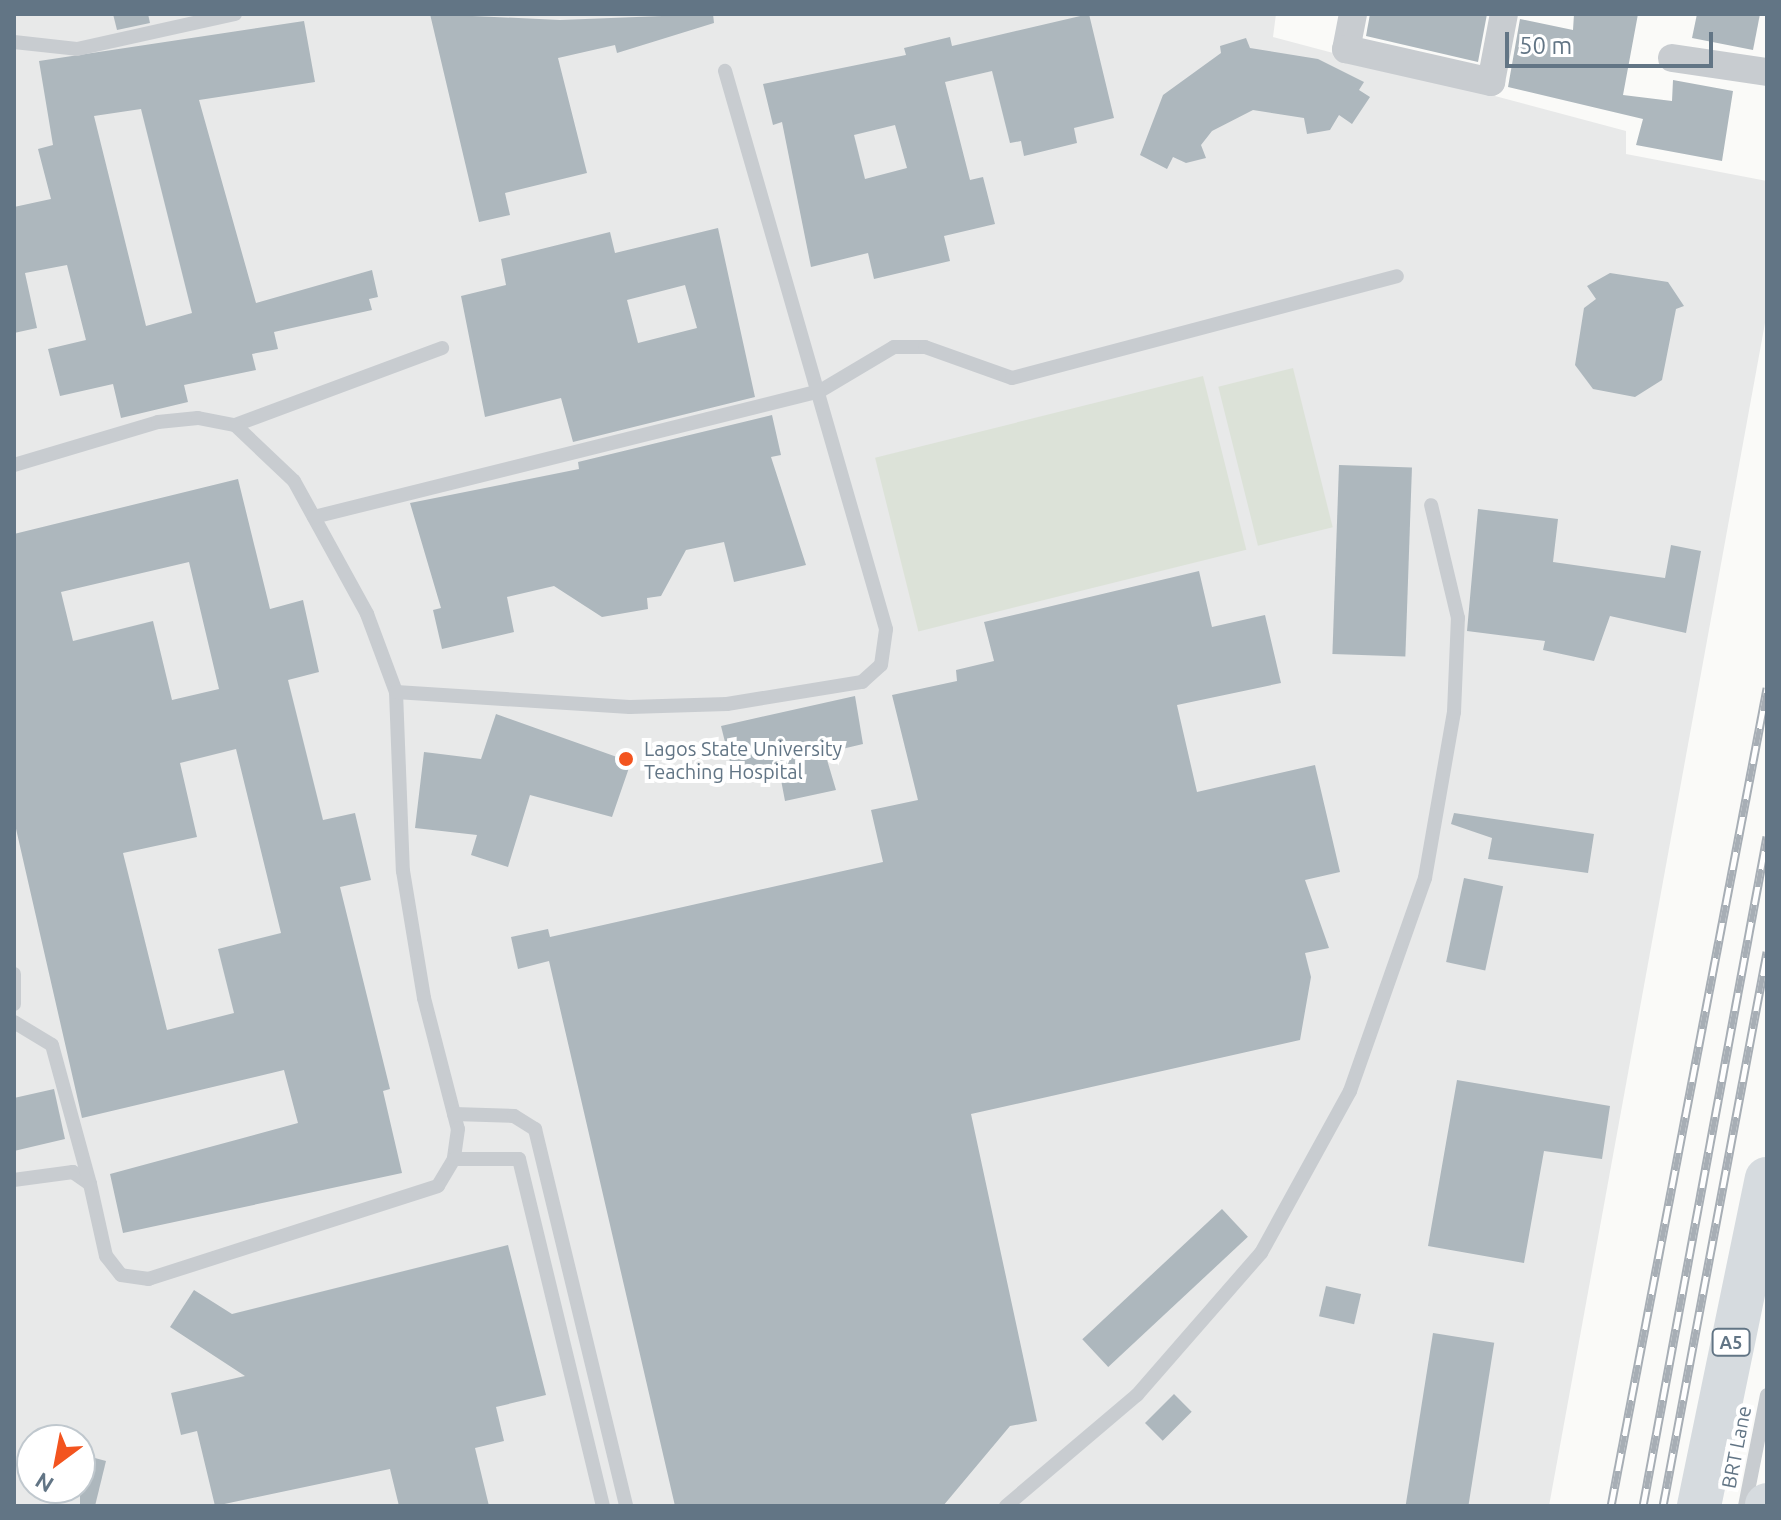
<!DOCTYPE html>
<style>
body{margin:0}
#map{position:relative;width:1781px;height:1520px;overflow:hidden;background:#fafaf8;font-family:Ubuntu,sans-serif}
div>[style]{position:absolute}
.built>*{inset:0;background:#e8e9e9}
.green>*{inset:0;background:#dce2d8;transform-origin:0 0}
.building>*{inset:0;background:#adb7bd;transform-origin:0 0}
.lane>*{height:14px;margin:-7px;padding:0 7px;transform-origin:7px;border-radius:7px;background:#c8ccd0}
.street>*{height:28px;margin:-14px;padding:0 14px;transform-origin:14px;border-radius:14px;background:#c8ccd0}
.highway>*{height:44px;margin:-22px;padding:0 22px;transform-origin:22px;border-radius:22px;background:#d6dbdf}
.rail>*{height:9px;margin-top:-4.5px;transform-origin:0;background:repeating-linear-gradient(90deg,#fff 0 18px,#a7aeb5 0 36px);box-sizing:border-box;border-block:2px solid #a7aeb5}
.dots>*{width:22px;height:22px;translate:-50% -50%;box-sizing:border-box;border:4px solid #fff;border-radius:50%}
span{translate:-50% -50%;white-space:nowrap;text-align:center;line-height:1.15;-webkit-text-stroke:8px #fff;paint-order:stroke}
.shield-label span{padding:2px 6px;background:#fff;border:2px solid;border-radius:6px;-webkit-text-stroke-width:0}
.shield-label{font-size:18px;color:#627585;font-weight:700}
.poi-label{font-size:20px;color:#627585}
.left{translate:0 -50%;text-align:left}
.street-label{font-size:20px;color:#627585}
.frame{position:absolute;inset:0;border:16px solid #627585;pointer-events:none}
.north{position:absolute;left:16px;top:1424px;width:80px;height:80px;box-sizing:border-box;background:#fff;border:2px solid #c0c8ce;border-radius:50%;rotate:212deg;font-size:22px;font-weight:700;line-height:32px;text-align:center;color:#627585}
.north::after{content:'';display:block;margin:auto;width:28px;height:36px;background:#f3541f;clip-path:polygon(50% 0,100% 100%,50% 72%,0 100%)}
.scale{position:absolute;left:1505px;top:32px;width:208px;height:36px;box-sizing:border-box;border:4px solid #627585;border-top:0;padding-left:10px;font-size:24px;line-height:28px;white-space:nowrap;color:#627585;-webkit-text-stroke:6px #fff;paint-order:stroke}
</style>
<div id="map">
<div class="built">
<div style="clip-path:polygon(evenodd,14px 14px,1276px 14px,1273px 37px,1626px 131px,1626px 154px,1767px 181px,1767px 312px,1549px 1506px,14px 1506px,14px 14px,32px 1440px,80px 1440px,80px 1488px,32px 1488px,32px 1440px)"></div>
</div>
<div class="green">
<div style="left:1293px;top:368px;width:164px;height:77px;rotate:76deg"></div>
<div style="left:1203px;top:376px;width:179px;height:338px;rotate:76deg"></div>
</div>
<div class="building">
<div style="clip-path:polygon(113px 14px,148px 14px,150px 23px,117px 30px)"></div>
<div style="clip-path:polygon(430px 14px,560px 20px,713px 14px,714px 23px,617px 53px,615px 45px,558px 58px,587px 173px,505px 193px,510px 215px,479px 222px)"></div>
<div style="clip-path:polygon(evenodd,1089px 14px,1114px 118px,1074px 128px,1077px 143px,1024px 156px,1021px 141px,1010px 143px,992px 71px,945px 82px,970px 180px,983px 177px,995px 224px,944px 236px,950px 261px,874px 279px,868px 253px,811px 267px,782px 122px,773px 125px,763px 84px,906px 55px,904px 48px,950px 37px,952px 46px,1089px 14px,895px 125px,907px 168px,865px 179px,854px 135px,895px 125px)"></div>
<div style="clip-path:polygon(1370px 14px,1487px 14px,1478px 62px,1366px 36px)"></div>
<div style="clip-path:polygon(1574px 14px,1638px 14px,1623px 95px,1672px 101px,1673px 80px,1733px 91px,1722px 161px,1636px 145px,1643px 119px,1508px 87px,1520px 19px,1573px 30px)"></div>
<div style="clip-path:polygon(1697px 14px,1760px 14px,1753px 50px,1692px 38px)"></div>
<div style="clip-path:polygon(evenodd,304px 21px,315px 82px,199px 100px,256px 303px,372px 270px,378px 297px,369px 299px,372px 310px,274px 332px,278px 349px,252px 354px,256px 370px,184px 385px,188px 402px,121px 418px,113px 384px,60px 396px,48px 349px,86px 340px,67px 265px,25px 273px,37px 328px,14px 333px,14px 207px,51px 199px,38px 149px,53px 145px,39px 61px,304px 21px,141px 109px,192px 313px,146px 326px,94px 116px,141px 109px)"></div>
<div style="clip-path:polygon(1246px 38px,1250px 48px,1318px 59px,1364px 82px,1359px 90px,1370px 97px,1352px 124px,1339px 115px,1330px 130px,1307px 134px,1304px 118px,1253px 110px,1212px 131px,1201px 145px,1206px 158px,1186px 163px,1173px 157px,1167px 169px,1140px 155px,1163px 95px,1221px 53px,1220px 46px)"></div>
<div style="clip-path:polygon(evenodd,718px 228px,755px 397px,573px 442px,561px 398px,485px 417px,461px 296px,506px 285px,501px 259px,610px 232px,615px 253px,718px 228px,685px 285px,697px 328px,638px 343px,627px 300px,685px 285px)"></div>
<div style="clip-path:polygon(1610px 273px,1668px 282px,1684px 306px,1676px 309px,1662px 380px,1635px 397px,1593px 389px,1575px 365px,1584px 308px,1596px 299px,1587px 286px)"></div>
<div style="clip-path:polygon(772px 415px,781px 455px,771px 457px,806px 565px,734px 582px,724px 542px,686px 550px,661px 596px,647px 598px,648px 609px,602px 617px,554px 586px,507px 597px,514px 632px,442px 649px,433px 610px,441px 608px,410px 503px,579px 469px,578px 462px)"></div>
<div style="left:1339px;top:465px;width:73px;height:189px;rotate:2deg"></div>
<div style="clip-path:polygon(evenodd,238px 479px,270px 609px,303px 600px,319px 672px,288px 680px,323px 820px,355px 813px,371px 880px,340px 887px,390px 1089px,383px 1091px,402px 1173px,123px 1233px,110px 1174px,298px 1123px,284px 1070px,82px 1118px,14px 820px,14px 534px,238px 479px,189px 562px,219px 689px,172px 700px,153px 621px,73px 641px,61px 592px,189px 562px,238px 479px,236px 749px,281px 933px,218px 949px,234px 1013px,167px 1030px,123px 853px,197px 837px,180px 763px,236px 749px)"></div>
<div style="clip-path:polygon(1478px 509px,1558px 519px,1553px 562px,1665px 578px,1671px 545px,1701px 551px,1686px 633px,1610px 616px,1594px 661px,1543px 650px,1545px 641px,1467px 631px)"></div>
<div style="clip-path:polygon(1199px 571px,1212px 627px,1265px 615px,1281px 683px,1177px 705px,1197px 792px,1315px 765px,1340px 872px,1305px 880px,1329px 948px,1305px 953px,1311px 977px,1300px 1040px,971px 1114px,1037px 1421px,1010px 1426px,943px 1506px,675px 1506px,549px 961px,518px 969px,511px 937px,548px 929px,550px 937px,883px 862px,871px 810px,918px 800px,892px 695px,957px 681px,956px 670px,994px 661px,984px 622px)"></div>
<div style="clip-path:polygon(855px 696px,863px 744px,825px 753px,836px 790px,785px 801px,778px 764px,733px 774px,721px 726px)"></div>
<div style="clip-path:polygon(496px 714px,631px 762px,612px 817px,530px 795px,508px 867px,471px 855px,477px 835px,415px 828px,424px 752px,481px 759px)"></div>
<div style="clip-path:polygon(1454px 813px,1594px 834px,1588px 873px,1488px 859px,1492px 838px,1451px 824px)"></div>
<div style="left:1464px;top:878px;width:40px;height:86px;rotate:12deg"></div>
<div style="clip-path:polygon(1457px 1080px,1610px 1106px,1602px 1159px,1544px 1151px,1524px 1263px,1428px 1246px)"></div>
<div style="clip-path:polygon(54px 1089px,65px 1139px,14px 1151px,14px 1098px)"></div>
<div style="left:1222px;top:1209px;width:38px;height:191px;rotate:47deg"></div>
<div style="clip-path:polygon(508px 1245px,546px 1395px,496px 1407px,504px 1441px,475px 1448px,489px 1506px,399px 1506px,390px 1469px,215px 1506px,197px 1431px,181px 1435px,171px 1393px,245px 1376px,170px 1327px,194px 1290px,232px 1314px)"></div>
<div style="left:1326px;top:1286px;width:36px;height:31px;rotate:13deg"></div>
<div style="left:1433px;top:1333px;width:62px;height:175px;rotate:9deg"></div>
<div style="left:1174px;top:1394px;width:25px;height:41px;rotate:45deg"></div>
<div style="clip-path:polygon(80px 1454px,106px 1461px,95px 1506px,80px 1506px)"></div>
</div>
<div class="lane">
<div style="left:14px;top:42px;width:63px;rotate:6.3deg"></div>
<div style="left:77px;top:49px;width:162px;rotate:-12.5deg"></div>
<div style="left:235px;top:425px;width:221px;rotate:-20.4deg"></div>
<div style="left:14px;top:465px;width:150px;rotate:-16.6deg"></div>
<div style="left:158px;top:422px;width:40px;rotate:-5.7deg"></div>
<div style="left:198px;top:418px;width:38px;rotate:11deg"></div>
<div style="left:235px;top:425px;width:81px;rotate:43.5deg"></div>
<div style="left:294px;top:481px;width:152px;rotate:61.2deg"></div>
<div style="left:367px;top:614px;width:83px;rotate:69.6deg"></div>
<div style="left:396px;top:692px;width:179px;rotate:87.8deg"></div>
<div style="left:403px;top:871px;width:129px;rotate:80.6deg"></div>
<div style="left:424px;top:998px;width:135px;rotate:75.5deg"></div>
<div style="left:458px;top:1129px;width:30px;rotate:98deg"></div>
<div style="left:454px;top:1159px;width:31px;rotate:121deg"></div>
<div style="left:438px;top:1186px;width:304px;rotate:162.2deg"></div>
<div style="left:149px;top:1279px;width:28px;rotate:-172deg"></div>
<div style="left:121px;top:1275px;width:24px;rotate:-128deg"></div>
<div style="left:106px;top:1256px;width:74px;rotate:-102.5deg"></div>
<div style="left:90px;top:1184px;width:21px;rotate:-145deg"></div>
<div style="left:73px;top:1172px;width:60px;rotate:172.3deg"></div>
<div style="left:314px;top:517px;width:521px;rotate:-13.98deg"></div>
<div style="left:820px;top:391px;width:86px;rotate:-30.7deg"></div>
<div style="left:894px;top:347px;width:31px"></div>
<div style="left:925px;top:347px;width:92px;rotate:19.6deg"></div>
<div style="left:1012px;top:378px;width:398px;rotate:-14.8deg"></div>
<div style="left:396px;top:692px;width:234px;rotate:3.7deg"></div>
<div style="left:630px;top:707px;width:97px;rotate:-1.8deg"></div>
<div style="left:727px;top:704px;width:137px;rotate:-9.3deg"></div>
<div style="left:862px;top:682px;width:25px;rotate:-42deg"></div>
<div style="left:881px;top:665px;width:36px;rotate:-82deg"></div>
<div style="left:886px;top:629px;width:581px;rotate:-106.09deg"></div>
<div style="left:14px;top:974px;width:30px;rotate:90deg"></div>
<div style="left:14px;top:1022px;width:44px;rotate:31.2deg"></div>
<div style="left:52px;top:1045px;width:144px;rotate:74.7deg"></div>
<div style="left:454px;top:1114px;width:60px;rotate:1.9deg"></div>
<div style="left:514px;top:1116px;width:25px;rotate:32deg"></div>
<div style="left:535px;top:1129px;width:388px;rotate:76.4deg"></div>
<div style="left:454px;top:1159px;width:65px"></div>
<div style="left:519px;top:1159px;width:357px;rotate:76.4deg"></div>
<div style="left:1006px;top:1506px;width:172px;rotate:-40.3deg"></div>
<div style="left:1137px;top:1395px;width:189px;rotate:-48.9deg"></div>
<div style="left:1261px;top:1253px;width:185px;rotate:-61.2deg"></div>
<div style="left:1350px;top:1091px;width:226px;rotate:-70.6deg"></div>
<div style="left:1425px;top:878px;width:169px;rotate:-80.1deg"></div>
<div style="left:1454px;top:712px;width:94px;rotate:-87.6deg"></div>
<div style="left:1458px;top:618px;width:116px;rotate:-103.4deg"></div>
<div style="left:1745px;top:1506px;width:113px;rotate:-78.8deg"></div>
</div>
<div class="street">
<div style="left:1353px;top:14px;width:36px;rotate:101deg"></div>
<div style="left:1346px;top:49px;width:149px;rotate:12.8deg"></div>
<div style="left:1491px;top:82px;width:69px;rotate:-79.2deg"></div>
<div style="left:1672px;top:58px;width:96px;rotate:8.4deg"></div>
</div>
<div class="highway">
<div style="left:1699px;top:1506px;width:334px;rotate:-78.3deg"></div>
<div style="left:1767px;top:1506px;width:1px;rotate:-90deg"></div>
</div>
<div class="rail">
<div style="left:1611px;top:1506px;width:833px;rotate:-79.2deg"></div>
<div style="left:1643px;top:1506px;width:681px;rotate:-79.51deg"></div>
<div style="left:1663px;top:1506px;width:564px;rotate:-79.37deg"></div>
</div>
<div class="dots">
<div style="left:626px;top:759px;background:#f3541f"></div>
</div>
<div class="shield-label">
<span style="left:1731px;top:1342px">A5</span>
</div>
<div class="poi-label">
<span class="left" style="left:644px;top:760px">Lagos State University<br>Teaching Hospital</span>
</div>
<div class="street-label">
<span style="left:1736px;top:1447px;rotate:-79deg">BRT Lane</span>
</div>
<div class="frame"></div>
<div class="north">N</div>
<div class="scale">50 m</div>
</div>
